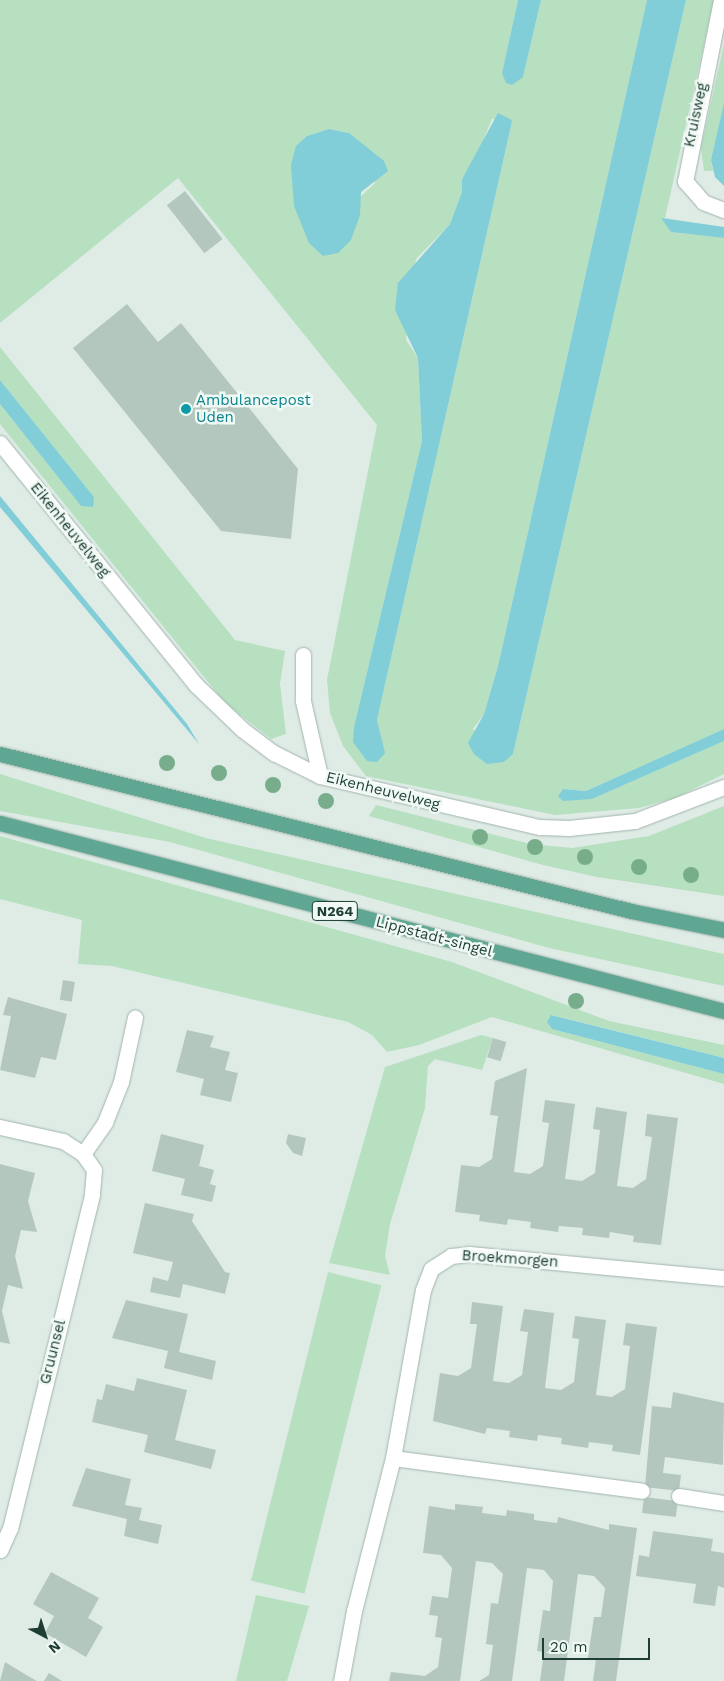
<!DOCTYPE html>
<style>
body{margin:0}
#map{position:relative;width:724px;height:1681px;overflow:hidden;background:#dfece6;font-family:"Work Sans",sans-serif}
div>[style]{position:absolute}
.green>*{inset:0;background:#b6e0c0;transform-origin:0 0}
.water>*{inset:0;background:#81cdd8}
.building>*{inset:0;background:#b4c7bf;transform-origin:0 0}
.roads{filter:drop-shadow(0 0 1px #a1b4ad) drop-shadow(0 0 1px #a1b4ad)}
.minor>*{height:15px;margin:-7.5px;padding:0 7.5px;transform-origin:7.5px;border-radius:7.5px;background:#fff}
.major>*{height:15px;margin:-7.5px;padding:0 7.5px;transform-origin:7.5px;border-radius:7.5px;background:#5fa792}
.trees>*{width:16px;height:16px;margin:-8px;border-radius:50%;background:#78ad8c}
.dots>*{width:14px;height:14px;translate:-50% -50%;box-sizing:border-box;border:2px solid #f0f9f4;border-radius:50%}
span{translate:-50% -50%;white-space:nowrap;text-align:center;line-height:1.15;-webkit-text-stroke:5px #f0f9f4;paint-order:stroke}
.shield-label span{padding:1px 4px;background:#f0f9f4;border:1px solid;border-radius:4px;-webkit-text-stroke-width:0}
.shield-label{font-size:14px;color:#1e3e35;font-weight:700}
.street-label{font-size:15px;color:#1e3e35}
.culture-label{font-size:15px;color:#0d838f}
.left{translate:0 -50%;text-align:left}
.north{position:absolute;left:20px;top:1611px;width:50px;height:50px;-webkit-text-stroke:4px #f0f9f4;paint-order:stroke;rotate:140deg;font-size:14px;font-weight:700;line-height:20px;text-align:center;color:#1e3e35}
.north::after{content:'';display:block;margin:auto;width:18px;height:22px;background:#1e3e35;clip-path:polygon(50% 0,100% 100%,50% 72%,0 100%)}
.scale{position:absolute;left:542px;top:1638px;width:108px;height:22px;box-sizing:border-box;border:2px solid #1e3e35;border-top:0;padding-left:6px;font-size:15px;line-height:18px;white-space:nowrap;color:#1e3e35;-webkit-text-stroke:4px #f0f9f4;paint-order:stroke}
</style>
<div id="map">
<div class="green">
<div style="clip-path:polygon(evenodd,0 0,518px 0,502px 73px,523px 77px,541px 0,647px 0,498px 666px,484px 714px,473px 729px,504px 762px,513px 754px,686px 0,714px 0,665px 218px,724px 227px,662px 218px,671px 232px,724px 238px,724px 729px,586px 791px,563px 789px,592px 799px,724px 741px,724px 774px,675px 798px,639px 808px,555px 815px,366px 776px,343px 746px,330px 713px,327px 680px,377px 425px,178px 178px,0 323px,0 0,492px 119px,512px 120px,511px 126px,377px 720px,384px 753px,376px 762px,354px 727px,422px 441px,418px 358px,406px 340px,416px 259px,450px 224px,462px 192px,462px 178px,477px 156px,492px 119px,0 0,329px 129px,349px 133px,375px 183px,358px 199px,360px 215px,307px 136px,329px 129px)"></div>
<div style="clip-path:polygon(724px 44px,724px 102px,711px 160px,713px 171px,704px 171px,701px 148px)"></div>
<div style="clip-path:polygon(0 347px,235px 640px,285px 651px,280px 684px,286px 734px,271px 739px,225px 703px,0 424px,0 404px,81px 506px,94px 497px,0 380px)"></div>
<div style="clip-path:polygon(0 774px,206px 838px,724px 954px,724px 986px,549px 948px,170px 842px,0 811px)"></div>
<div style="clip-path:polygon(376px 805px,531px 844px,572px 848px,649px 836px,724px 806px,724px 896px,597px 877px,543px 865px,369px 816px)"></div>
<div style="clip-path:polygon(0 836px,452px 962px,609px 1021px,724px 1045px,724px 1058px,552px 1015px,552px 1029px,724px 1074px,724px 1084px,492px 1017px,419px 1045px,387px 1052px,372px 1035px,348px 1022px,112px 966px,78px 964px,82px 920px,0 899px)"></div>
<div style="clip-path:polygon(481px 1035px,493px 1038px,482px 1070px,435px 1059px,428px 1066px,425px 1108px,390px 1224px,385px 1256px,390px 1275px,329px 1263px,385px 1067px)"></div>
<div style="left:328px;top:1272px;width:55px;height:318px;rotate:14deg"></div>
<div style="clip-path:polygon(256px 1595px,309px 1606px,287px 1681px,236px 1681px)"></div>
</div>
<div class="water">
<div style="clip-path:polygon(518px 0,541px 0,523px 77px,512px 85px,506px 83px,502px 73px)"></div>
<div style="clip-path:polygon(647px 0,686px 0,513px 754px,504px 762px,487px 764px,474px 754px,468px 743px,484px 714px,498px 666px)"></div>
<div style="clip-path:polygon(724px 102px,724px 186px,715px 177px,711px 160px)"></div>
<div style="clip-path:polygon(498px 113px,512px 120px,511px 126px,377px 720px,385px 753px,377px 762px,367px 761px,353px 742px,354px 727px,422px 441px,418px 358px,395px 310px,398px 283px,450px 224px,462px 192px,462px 179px)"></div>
<div style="clip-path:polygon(329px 129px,349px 133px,384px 161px,388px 171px,361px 192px,360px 215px,351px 240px,338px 253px,323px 256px,309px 243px,294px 206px,291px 165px,296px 146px,307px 136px)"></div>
<div style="clip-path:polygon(661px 218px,724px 227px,724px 238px,671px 232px)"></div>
<div style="clip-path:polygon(0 380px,94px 497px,93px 507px,81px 506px,0 404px)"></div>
<div style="clip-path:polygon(0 496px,187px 724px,199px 744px,0 507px)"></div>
<div style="clip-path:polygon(724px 729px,724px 741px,592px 799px,563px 801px,558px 796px,563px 789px,586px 791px)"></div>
<div style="clip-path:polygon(551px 1015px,724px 1058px,724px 1074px,552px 1029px,547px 1022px)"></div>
</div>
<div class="building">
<div style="left:185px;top:191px;width:61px;height:23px;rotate:52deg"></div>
<div style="clip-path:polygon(127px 304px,158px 342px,181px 323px,298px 469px,291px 539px,221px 531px,73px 348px)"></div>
<div style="left:63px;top:980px;width:12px;height:20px;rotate:9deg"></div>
<div style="clip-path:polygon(8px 997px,67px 1014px,56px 1060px,41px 1057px,35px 1078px,0 1070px,11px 1016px,3px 1015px)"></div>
<div style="clip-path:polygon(187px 1030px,214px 1036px,210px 1047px,230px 1052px,225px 1070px,238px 1073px,231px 1102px,200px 1095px,204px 1079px,176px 1072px)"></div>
<div style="left:493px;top:1038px;width:14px;height:20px;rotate:17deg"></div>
<div style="clip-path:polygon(527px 1068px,514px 1172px,530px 1174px,543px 1166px,549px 1123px,542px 1122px,545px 1100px,575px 1104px,565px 1179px,582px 1181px,595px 1173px,600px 1130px,593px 1129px,596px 1107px,627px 1112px,617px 1186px,633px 1188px,646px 1179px,652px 1137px,645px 1136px,647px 1114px,678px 1118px,661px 1245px,633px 1242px,634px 1236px,610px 1232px,609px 1238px,582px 1235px,583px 1228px,559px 1226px,558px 1232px,530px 1228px,531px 1222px,508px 1219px,507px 1225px,479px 1221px,480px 1215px,455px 1212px,461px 1165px,479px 1167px,492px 1159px,498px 1116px,490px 1115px,495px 1081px)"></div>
<div style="clip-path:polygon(161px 1134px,204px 1145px,199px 1166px,214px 1170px,210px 1184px,216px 1186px,212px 1202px,181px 1195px,185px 1179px,152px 1171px)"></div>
<div style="clip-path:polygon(288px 1134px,306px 1138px,302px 1156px,293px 1153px,286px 1143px)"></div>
<div style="clip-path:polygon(0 1164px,35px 1173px,28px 1201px,37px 1232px,21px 1230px,15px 1256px,23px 1289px,8px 1285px,2px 1311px,10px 1344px,0 1342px)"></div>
<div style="clip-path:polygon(145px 1203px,194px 1214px,192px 1221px,225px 1272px,230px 1273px,225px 1294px,183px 1284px,180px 1298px,150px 1292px,153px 1277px,168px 1281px,173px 1262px,133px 1253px)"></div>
<div style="clip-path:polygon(126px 1300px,188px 1314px,179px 1352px,216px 1361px,212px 1380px,164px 1368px,168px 1351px,112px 1338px)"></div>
<div style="clip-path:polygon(472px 1302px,503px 1306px,493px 1381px,509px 1383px,522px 1375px,528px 1332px,520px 1331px,524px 1309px,554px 1313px,545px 1388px,561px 1390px,574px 1382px,579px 1339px,572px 1338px,575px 1316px,606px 1320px,596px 1395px,612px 1397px,625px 1389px,630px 1346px,623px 1345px,626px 1323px,657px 1327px,640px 1455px,612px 1451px,613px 1445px,589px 1442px,588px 1448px,561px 1444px,562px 1438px,538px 1435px,537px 1441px,509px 1437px,510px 1431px,487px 1428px,485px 1434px,433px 1421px,440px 1373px,458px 1376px,471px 1368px,477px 1324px,470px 1324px)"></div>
<div style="clip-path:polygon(137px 1378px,187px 1390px,175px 1440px,216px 1450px,211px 1469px,144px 1452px,148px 1435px,92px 1422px,97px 1399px,102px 1400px,106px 1384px,134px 1391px)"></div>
<div style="clip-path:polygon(673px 1392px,724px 1403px,723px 1465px,665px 1457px,663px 1473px,681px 1475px,679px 1491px,645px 1487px,652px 1406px,671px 1408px)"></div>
<div style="clip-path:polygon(86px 1468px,131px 1479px,125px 1505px,142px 1508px,139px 1520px,162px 1525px,158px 1544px,124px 1536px,127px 1519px,72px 1506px)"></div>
<div style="left:644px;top:1497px;width:34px;height:16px;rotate:7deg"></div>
<div style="clip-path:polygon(455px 1504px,483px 1507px,482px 1513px,506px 1516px,507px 1510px,534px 1514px,534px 1520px,557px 1523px,558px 1517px,609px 1530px,609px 1524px,637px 1528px,616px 1681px,593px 1681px,596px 1659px,588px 1658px,591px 1637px,594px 1617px,601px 1617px,605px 1588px,594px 1576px,578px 1574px,564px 1681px,540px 1681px,544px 1652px,537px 1651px,543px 1610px,550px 1611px,553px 1581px,544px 1570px,527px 1568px,512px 1681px,479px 1681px,489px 1675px,493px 1645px,486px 1644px,491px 1603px,498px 1604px,503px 1574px,492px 1563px,476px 1561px,460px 1681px,389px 1681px,391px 1672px,425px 1676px,438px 1667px,442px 1638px,435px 1637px,438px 1616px,429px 1615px,432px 1596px,448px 1598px,452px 1568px,441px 1555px,423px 1553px,429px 1506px,455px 1510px)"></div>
<div style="clip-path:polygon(653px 1531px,713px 1539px,711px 1551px,724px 1553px,724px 1588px,718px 1586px,715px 1606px,693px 1603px,696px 1584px,636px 1576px,639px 1555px,649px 1557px)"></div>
<div style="clip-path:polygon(51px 1572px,99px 1598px,88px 1618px,103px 1627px,86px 1657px,45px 1633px,54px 1616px,33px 1604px)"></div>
<div style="clip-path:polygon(5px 1662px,28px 1676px,37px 1681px,0 1681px)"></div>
<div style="clip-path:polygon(49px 1673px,62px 1681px,44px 1681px)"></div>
</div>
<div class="roads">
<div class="minor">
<div style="left:721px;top:0;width:185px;rotate:101.2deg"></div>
<div style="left:685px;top:181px;width:28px;rotate:49deg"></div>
<div style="left:703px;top:202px;width:22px;rotate:21deg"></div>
<div style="left:0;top:443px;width:311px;rotate:51deg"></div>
<div style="left:196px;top:685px;width:65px;rotate:43.8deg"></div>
<div style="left:243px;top:730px;width:39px;rotate:37deg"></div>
<div style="left:274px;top:753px;width:51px;rotate:26.6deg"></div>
<div style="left:320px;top:776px;width:226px;rotate:13.1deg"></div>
<div style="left:540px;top:827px;width:29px;rotate:2deg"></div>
<div style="left:569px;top:828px;width:66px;rotate:-6.1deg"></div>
<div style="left:635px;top:821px;width:95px;rotate:-20.9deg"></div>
<div style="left:303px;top:655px;width:46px;rotate:90deg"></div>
<div style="left:303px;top:701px;width:77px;rotate:77.2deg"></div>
<div style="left:0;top:1127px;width:65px;rotate:12.5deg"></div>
<div style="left:63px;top:1141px;width:24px;rotate:33deg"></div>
<div style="left:83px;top:1154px;width:19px;rotate:55deg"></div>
<div style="left:94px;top:1170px;width:25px;rotate:95deg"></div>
<div style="left:92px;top:1195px;width:343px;rotate:103.8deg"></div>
<div style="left:10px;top:1528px;width:24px;rotate:114deg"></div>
<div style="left:83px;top:1154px;width:39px;rotate:-55deg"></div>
<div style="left:105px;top:1122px;width:43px;rotate:-68.2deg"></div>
<div style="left:121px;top:1082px;width:66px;rotate:-77.8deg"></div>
<div style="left:393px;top:1458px;width:251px;rotate:7.5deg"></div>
<div style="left:679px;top:1496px;width:46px;rotate:8.8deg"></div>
<div style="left:341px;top:1681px;width:71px;rotate:-79.5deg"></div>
<div style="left:354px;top:1611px;width:158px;rotate:-75.7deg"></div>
<div style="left:393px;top:1458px;width:171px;rotate:-79.9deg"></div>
<div style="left:423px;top:1290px;width:22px;rotate:-69deg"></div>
<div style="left:431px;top:1269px;width:24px;rotate:-33deg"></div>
<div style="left:451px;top:1256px;width:18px;rotate:-6deg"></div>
<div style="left:469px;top:1254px;width:256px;rotate:5.4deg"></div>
</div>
<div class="major">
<div style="left:0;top:754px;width:650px;rotate:13.97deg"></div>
<div style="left:631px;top:911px;width:95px;rotate:11.5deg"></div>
<div style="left:0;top:823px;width:748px;rotate:14.56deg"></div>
</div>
</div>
<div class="trees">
<div style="left:167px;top:763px"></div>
<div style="left:219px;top:773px"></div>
<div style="left:273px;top:785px"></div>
<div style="left:326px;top:801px"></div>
<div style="left:480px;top:837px"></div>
<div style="left:535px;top:847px"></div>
<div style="left:585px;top:857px"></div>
<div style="left:639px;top:867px"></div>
<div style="left:691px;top:875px"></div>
<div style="left:576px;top:1001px"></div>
</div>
<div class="dots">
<div style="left:186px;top:409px;background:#0f9aa8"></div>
</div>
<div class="shield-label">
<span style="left:335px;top:911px">N264</span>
</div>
<div class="street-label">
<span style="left:696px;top:115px;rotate:-78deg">Kruisweg</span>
<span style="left:70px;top:530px;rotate:51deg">Eikenheuvelweg</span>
<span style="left:383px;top:791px;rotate:14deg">Eikenheuvelweg</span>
<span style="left:434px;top:937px;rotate:15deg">Lippstadt-singel</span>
<span style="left:510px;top:1259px;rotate:4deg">Broekmorgen</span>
<span style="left:53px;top:1352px;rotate:-76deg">Gruunsel</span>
</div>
<div class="culture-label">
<span class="left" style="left:196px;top:409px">Ambulancepost<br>Uden</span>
</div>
<div class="north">N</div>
<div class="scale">20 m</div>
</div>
